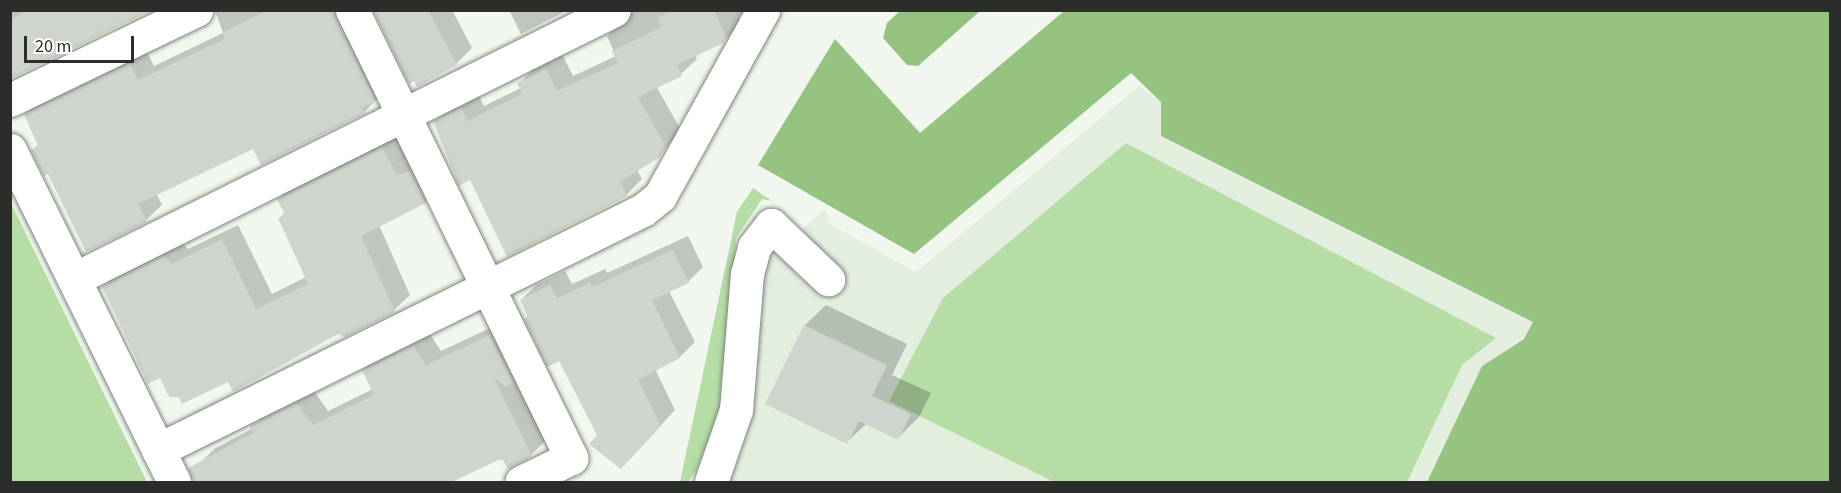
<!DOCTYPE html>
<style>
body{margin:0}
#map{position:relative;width:1841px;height:493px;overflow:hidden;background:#f1f7ee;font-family:"Source Sans 3",sans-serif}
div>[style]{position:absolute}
.built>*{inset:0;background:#e3eedf}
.green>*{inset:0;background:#b5dda5}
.forest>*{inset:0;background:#95c380}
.water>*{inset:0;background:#94c27f}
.shadow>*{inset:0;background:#0003}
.building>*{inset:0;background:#cfd5cd}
.roads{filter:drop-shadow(0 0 2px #7f847d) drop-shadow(0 0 2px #7f847d)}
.minor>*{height:33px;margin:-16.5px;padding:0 16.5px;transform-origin:16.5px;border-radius:16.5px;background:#fff}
span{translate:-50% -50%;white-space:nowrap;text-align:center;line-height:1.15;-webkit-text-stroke:4.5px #fff;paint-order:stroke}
.frame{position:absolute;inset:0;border:12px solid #2b2d2a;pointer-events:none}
.scale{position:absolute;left:24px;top:36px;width:110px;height:27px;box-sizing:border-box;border:3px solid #2b2d2a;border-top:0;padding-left:8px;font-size:18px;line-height:21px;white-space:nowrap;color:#2b2d2a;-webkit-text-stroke:4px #fff;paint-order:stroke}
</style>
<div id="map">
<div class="built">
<div style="clip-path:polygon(1139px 86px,1161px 102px,1161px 136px,1534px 322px,1524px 338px,1482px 366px,1427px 482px,731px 482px,749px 411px,763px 264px,825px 209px,830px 224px,916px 272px)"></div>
</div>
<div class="green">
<div style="clip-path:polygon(1126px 143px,1496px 338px,1462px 365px,1407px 482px,1054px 482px,889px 401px,943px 298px)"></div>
<div style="clip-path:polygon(753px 188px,772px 201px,762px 199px,736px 238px,728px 391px,696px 471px,688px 482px,680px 482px,737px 212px)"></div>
<div style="clip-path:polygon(10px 203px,11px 203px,147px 482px,11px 482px)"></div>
</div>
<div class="forest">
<div style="clip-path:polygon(1064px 11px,1830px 11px,1830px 482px,1427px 482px,1482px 366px,1524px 339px,1533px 322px,1161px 136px,1161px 102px,1131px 73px,914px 254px,758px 165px,835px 39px,920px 133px)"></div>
</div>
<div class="water">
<div style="clip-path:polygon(900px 11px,900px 10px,980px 11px,918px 66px,907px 65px,883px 38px,887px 23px)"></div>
</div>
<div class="shadow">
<div style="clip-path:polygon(10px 10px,135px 10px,10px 75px)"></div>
<div style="clip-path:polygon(215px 10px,357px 10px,380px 96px,364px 112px,253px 147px,156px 193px,162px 205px,146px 220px,49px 172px,33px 150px,39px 144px,26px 114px,41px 99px,145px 48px,154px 66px,223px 33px)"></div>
<div style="clip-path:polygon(375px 10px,452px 10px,472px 48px,456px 64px)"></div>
<div style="clip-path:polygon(509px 10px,568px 10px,521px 34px)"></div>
<div style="clip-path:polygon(632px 10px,745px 10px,739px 16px,739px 25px,723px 42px,695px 54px,697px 59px,681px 74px,656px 86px,681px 130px,659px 156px,637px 170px,642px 179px,626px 195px,471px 178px,435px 122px,451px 106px,477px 92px,484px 106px,521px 88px,519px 84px,534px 68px,562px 54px,573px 76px,616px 56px,607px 36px)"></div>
<div style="clip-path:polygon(398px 132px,441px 186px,425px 202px,379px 225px,410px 295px,394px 310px,229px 380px,180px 396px,161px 376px,104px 286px,120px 270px,180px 240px,188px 249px,238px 225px,272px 294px,306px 277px,280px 218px,286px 212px,279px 199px,295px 183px)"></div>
<div style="clip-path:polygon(688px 236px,703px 267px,688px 282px,669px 291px,695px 342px,680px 357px,655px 369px,675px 410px,636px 452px,599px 435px,560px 359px,525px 319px,529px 315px,521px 300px,536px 285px,565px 271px,572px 284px,605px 269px,607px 273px)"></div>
<div style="clip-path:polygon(826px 305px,907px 344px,892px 375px,931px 393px,919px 417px,898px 438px,867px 423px,847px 442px,805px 325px)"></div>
<div style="clip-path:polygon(505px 321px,546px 440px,531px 455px,504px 459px,199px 464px,214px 449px,253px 428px,267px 411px,312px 388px,328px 411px,373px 389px,363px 370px,378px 355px,428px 331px,441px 351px)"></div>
</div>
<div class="building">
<div style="clip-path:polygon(28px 10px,152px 10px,10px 79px,10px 20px)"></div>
<div style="clip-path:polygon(268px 10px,334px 10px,376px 101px,362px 108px,365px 113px,261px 165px,253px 149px,138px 204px,147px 222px,86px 252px,48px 174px,44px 176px,31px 150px,38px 146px,24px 114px,129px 63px,138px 80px,225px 39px,222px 33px)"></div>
<div style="clip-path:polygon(373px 10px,428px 10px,457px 65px,417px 87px,414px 81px,409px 84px)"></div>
<div style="clip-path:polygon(673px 10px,714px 10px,726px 37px,723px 43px,677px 65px,682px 76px,638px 97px,666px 147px,660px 157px,620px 182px,627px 196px,507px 257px,470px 180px,459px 186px,433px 121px,461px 107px,468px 121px,522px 94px,517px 83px,546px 69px,557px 91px,618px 63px,612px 51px,662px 27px,657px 18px)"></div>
<div style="clip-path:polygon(382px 147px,397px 175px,410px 171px,426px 203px,361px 236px,395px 312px,345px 337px,338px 334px,233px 392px,228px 382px,182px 404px,179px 397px,169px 397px,160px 378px,148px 384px,102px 286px,164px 255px,172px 264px,222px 239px,256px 309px,308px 284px,278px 218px,285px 215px,277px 199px)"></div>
<div style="clip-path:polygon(673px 250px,689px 283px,652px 300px,680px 358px,638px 380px,661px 426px,621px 469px,589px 444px,597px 435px,559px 361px,547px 367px,524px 319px,528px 317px,520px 300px,550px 285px,557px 298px,590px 283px,592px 287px)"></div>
<div style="clip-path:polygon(804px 325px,887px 365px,872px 396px,911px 414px,898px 440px,859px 421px,847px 444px,765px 404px)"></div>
<div style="clip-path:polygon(490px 335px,514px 383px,506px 387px,494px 378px,532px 456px,508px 469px,503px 460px,498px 460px,450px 483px,193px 483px,188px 468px,253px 433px,250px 426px,296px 402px,313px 425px,374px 395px,362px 370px,413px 345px,426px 365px)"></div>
</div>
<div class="roads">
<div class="minor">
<div style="left:352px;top:10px;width:499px;rotate:63.9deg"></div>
<div style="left:571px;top:458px;width:55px;rotate:154.4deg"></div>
<div style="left:10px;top:100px;width:207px;rotate:-25.8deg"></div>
<div style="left:10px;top:150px;width:370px;rotate:63.7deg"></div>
<div style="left:74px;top:279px;width:603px;rotate:-26.48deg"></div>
<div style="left:158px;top:450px;width:541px;rotate:-26.33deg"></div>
<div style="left:643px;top:210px;width:22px;rotate:-39deg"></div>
<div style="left:660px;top:196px;width:213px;rotate:-61deg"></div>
<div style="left:711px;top:482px;width:76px;rotate:-70.9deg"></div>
<div style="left:736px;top:410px;width:136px;rotate:-85.4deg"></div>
<div style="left:747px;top:274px;width:28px;rotate:-75deg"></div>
<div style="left:754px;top:247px;width:28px;rotate:-52deg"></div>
<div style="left:771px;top:225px;width:79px;rotate:43.5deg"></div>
</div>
</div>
<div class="frame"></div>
<div class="scale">20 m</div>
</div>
